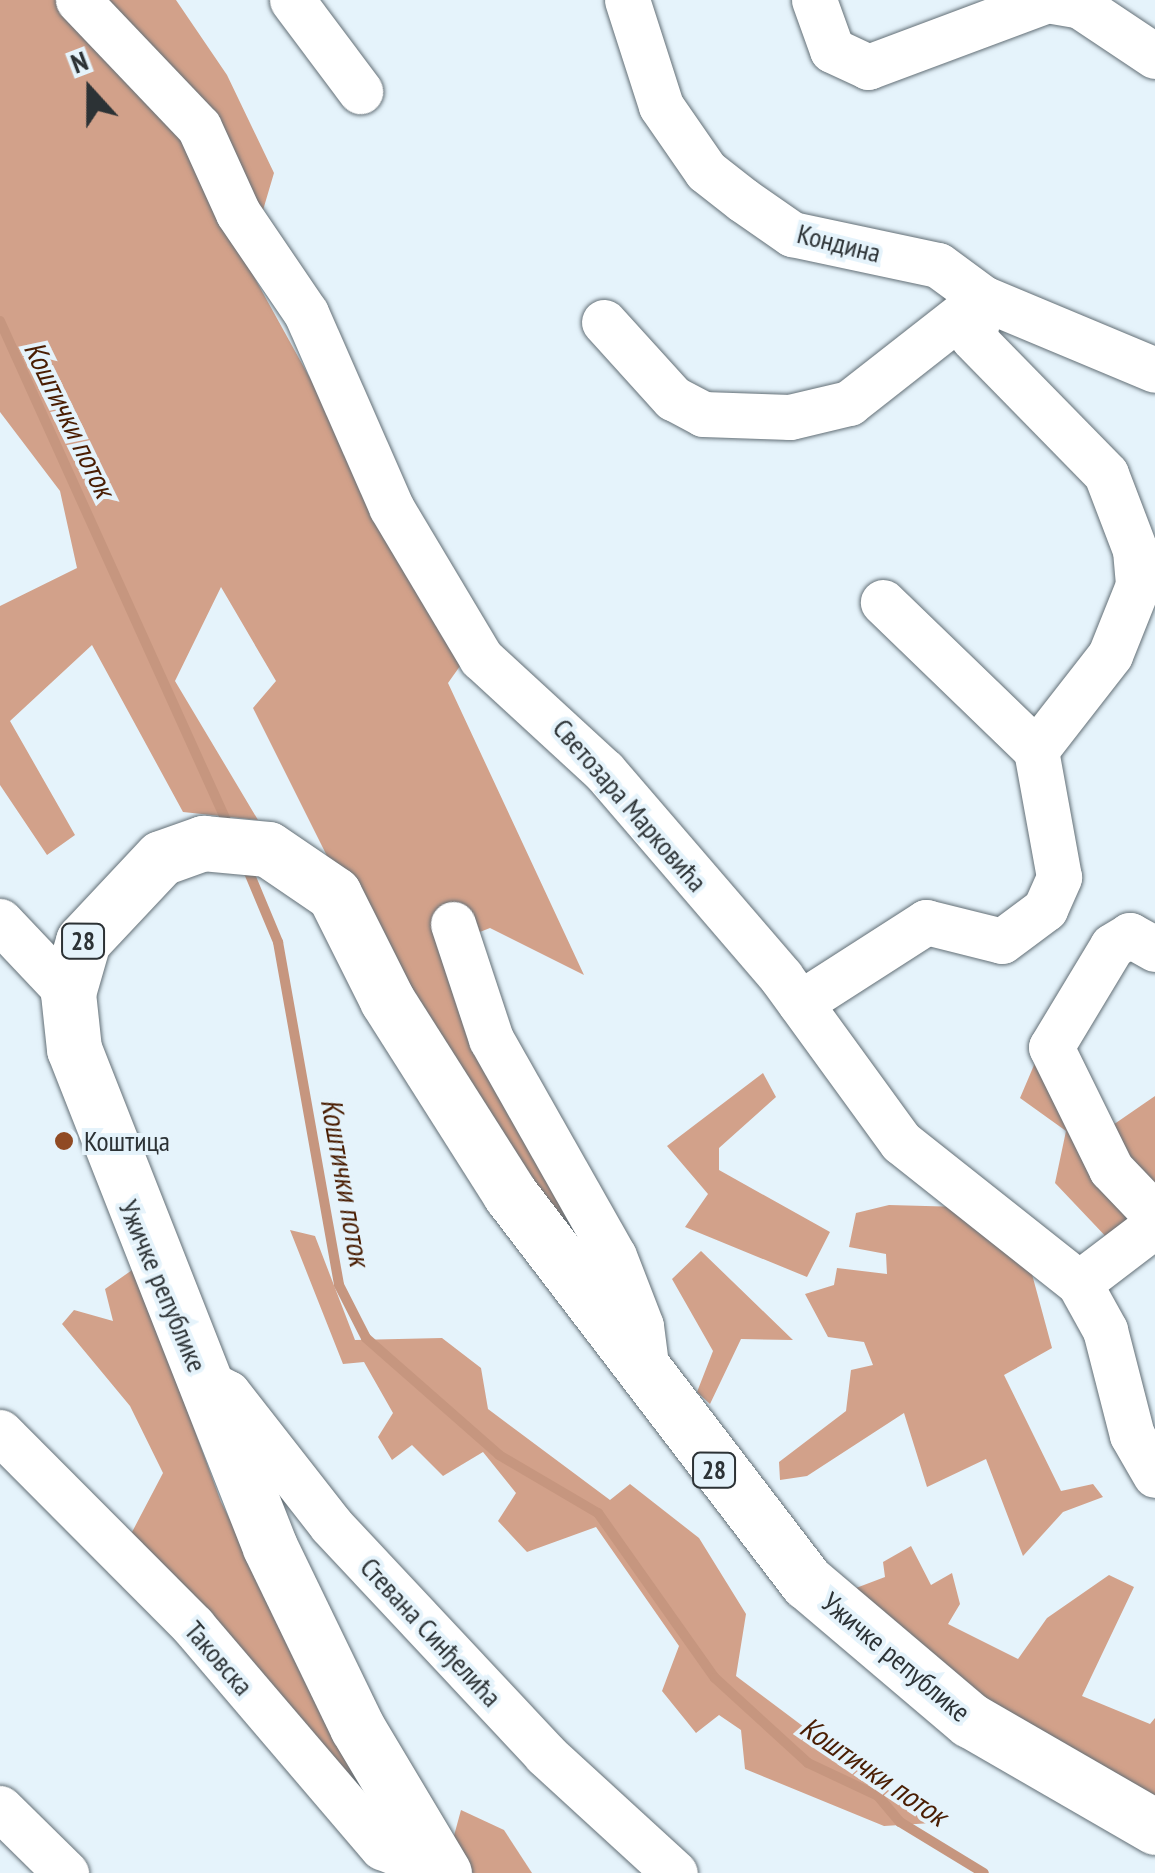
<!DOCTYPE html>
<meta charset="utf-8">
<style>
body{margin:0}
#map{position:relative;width:1155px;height:1873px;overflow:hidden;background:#e5f3fb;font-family:"PT Sans Narrow",sans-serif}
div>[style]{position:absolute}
.forest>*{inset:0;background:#d2a18a}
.stream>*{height:10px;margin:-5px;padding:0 5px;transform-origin:5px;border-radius:5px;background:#c6967f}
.roads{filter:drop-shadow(0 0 2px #636f76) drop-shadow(0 0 2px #636f76)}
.minor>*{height:45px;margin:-22.5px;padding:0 22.5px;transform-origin:22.5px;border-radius:22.5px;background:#fff}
.major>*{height:55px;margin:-27.5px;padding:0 27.5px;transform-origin:27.5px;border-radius:27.5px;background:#fff}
.dots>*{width:28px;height:28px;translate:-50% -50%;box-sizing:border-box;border:5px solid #e5f3fb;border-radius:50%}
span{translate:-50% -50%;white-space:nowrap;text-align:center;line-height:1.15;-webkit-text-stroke:8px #e5f3fb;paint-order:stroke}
.shield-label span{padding:2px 8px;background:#e5f3fb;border:2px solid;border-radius:8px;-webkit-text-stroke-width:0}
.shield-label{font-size:25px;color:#2c3235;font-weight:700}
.street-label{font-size:28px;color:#2c3235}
.poi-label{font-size:28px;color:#2c3235}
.left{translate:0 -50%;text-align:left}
.water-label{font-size:30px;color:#491d02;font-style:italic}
.north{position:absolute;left:40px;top:40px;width:100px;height:100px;-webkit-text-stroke:8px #e5f3fb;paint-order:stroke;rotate:339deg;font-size:28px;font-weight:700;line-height:40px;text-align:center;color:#2c3235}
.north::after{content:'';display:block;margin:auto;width:35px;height:45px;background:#2c3235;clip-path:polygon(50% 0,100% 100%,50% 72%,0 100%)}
</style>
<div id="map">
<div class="forest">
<div style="clip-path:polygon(0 0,176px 0,227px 75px,274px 173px,247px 264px,465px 659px,448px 683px,584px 975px,490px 928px,467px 937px,579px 1235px,503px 1158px,386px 974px,253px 708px,276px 681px,221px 587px,175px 681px,258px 820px,183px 812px,92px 645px,10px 721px,75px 835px,47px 855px,0 785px,0 606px,77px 568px,60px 491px,0 412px)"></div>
<div style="clip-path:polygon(1043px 1044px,1110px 1127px,1155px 1096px,1155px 1214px,1111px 1242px,1055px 1183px,1066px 1131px,1020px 1098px)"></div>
<div style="clip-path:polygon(763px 1073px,776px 1097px,719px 1148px,719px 1170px,830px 1232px,807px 1277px,685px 1227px,708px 1194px,667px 1146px)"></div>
<div style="clip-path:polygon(889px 1205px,962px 1207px,1026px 1252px,1052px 1348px,1004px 1375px,1061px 1491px,1093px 1484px,1103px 1497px,1063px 1512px,1023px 1556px,986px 1459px,927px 1487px,904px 1413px,807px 1476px,780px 1480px,779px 1462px,846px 1411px,851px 1370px,873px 1365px,864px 1342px,828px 1337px,805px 1294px,834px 1285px,837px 1268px,887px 1274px,886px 1254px,849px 1247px,856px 1213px)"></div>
<div style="clip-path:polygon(290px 1230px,315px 1236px,355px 1340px,442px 1338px,481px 1368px,488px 1409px,610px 1500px,630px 1484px,699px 1538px,746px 1614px,736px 1676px,932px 1823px,884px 1826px,745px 1769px,741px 1730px,719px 1715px,696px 1733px,662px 1691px,679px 1646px,596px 1527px,527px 1552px,498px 1521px,516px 1493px,483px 1452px,443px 1476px,412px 1445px,392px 1460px,378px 1437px,393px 1413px,364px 1362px,343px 1364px)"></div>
<div style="clip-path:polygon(701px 1251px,793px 1340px,741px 1339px,710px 1404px,697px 1392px,713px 1351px,672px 1279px)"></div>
<div style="clip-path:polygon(135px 1268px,221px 1502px,377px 1810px,131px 1534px,163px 1473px,130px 1406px,62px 1324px,74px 1310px,113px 1321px,105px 1289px)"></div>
<div style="clip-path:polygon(911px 1546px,931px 1585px,952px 1573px,960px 1604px,948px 1624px,1018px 1659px,1047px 1618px,1109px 1575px,1134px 1587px,1082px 1696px,1150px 1724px,1155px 1718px,1155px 1810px,996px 1720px,856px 1588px,885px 1577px,883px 1562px)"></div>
<div style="clip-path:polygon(461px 1810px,504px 1830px,532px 1873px,473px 1873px,452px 1843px)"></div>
</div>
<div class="stream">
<div style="left:0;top:321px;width:558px;rotate:65.64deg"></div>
<div style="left:245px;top:863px;width:86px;rotate:67.3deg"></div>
<div style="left:278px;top:942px;width:348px;rotate:79.9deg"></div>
<div style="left:339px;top:1285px;width:59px;rotate:63deg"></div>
<div style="left:366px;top:1338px;width:177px;rotate:41.3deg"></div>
<div style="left:499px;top:1455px;width:115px;rotate:30.4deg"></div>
<div style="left:598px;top:1513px;width:202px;rotate:54.7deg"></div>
<div style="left:715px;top:1678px;width:126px;rotate:42.4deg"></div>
<div style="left:808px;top:1763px;width:77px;rotate:25.2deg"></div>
<div style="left:878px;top:1796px;width:34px;rotate:50deg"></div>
<div style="left:900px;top:1822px;width:98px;rotate:31.3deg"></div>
</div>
<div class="roads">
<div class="minor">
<div style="left:78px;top:0;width:175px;rotate:46.4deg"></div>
<div style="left:199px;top:127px;width:94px;rotate:65.6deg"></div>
<div style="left:238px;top:213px;width:121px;rotate:55.8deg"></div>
<div style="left:306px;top:313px;width:212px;rotate:66.3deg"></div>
<div style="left:391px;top:507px;width:176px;rotate:59.2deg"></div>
<div style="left:481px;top:658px;width:167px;rotate:42.6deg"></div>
<div style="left:604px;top:771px;width:272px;rotate:49.3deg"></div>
<div style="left:781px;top:977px;width:204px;rotate:54deg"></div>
<div style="left:901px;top:1142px;width:227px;rotate:38.4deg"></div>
<div style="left:1079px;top:1283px;width:54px;rotate:61deg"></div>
<div style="left:1105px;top:1330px;width:108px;rotate:75.6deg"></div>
<div style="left:1132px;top:1435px;width:46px;rotate:60.1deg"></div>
<div style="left:292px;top:0;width:114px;rotate:53.2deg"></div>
<div style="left:627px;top:0;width:111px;rotate:72.2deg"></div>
<div style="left:661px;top:106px;width:79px;rotate:55.3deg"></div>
<div style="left:706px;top:171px;width:47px;rotate:38.1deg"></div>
<div style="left:743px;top:200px;width:60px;rotate:34.8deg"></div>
<div style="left:792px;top:234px;width:149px;rotate:12deg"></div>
<div style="left:938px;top:265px;width:56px;rotate:36.3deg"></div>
<div style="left:983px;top:298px;width:186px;rotate:22.7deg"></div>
<div style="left:814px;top:0;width:53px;rotate:70.2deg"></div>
<div style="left:832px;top:50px;width:40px;rotate:25deg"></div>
<div style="left:868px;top:67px;width:191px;rotate:-20.5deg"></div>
<div style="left:1047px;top:0;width:34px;rotate:10deg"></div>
<div style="left:1080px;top:6px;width:90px;rotate:33.7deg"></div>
<div style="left:983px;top:298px;width:41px;rotate:104deg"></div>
<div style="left:973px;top:338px;width:190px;rotate:45.6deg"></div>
<div style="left:1106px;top:474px;width:81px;rotate:69.1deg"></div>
<div style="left:1135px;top:550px;width:35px;rotate:85deg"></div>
<div style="left:1138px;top:585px;width:75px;rotate:111.8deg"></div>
<div style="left:1110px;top:655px;width:120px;rotate:127.9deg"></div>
<div style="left:604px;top:322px;width:103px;rotate:47.8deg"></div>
<div style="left:673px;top:398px;width:34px;rotate:28deg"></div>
<div style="left:703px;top:414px;width:87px;rotate:2deg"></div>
<div style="left:790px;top:417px;width:61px;rotate:-13.3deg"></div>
<div style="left:849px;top:403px;width:170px;rotate:-38.1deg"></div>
<div style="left:0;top:921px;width:99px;rotate:46.6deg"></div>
<div style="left:453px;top:924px;width:121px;rotate:71.7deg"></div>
<div style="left:491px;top:1039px;width:249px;rotate:60.5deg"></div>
<div style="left:614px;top:1256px;width:75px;rotate:68.9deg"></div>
<div style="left:641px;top:1326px;width:46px;rotate:82.6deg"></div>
<div style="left:1155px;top:949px;width:29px;rotate:-151deg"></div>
<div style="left:1130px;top:935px;width:21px;rotate:149deg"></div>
<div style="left:1112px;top:946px;width:118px;rotate:121.1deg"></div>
<div style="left:1051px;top:1047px;width:136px;rotate:63.8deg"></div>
<div style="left:1111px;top:1169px;width:64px;rotate:46.3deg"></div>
<div style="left:800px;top:1003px;width:150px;rotate:-32.7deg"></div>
<div style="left:926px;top:922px;width:78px;rotate:14deg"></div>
<div style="left:1002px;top:941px;width:54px;rotate:-36.7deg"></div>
<div style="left:1045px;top:909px;width:35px;rotate:-66deg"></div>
<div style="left:1059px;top:877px;width:129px;rotate:-100.3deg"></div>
<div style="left:1036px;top:750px;width:213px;rotate:-136deg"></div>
<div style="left:1079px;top:1283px;width:96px;rotate:-37.3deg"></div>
<div style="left:205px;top:1381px;width:26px;rotate:28deg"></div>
<div style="left:228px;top:1393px;width:167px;rotate:52deg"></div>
<div style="left:331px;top:1525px;width:313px;rotate:46.9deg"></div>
<div style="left:545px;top:1754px;width:176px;rotate:42.5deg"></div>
<div style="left:0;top:1432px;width:274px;rotate:45.1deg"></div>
<div style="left:193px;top:1626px;width:291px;rotate:49.5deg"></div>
<div style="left:382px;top:1847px;width:65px;rotate:21.8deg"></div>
<div style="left:0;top:1808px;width:93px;rotate:44.6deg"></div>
</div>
<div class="major">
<div style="left:444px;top:1873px;width:170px;rotate:-120.8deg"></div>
<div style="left:357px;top:1727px;width:200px;rotate:-115.8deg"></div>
<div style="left:270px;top:1547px;width:535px;rotate:-111.48deg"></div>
<div style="left:74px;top:1049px;width:56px;rotate:-96.1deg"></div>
<div style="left:68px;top:993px;width:54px;rotate:-73.9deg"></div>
<div style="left:83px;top:941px;width:114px;rotate:-46.8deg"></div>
<div style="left:161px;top:858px;width:45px;rotate:-19.7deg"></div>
<div style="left:203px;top:843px;width:65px;rotate:5.3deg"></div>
<div style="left:268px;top:849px;width:80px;rotate:34.3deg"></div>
<div style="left:334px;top:894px;width:119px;rotate:63.4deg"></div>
<div style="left:387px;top:1000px;width:230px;rotate:57.6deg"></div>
<div style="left:510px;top:1194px;width:489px;rotate:52.6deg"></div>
<div style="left:807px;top:1582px;width:214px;rotate:40.3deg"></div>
<div style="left:970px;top:1720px;width:214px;rotate:30deg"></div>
</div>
</div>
<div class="dots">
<div style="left:64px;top:1141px;background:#904a23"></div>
</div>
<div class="shield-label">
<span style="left:83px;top:941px">28</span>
<span style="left:714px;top:1470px">28</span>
</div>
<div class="street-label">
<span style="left:839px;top:243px;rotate:14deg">Кондина</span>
<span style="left:630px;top:805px;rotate:49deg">Светозара Марковића</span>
<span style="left:163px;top:1286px;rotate:67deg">Ужичке републике</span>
<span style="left:431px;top:1632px;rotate:47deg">Стевана Синђелића</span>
<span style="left:896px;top:1657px;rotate:40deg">Ужичке републике</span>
<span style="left:219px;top:1658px;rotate:49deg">Таковска</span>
</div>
<div class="poi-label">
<span class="left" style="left:84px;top:1141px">Коштица</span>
</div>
<div class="water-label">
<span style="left:70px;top:419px;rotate:64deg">Коштички поток</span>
<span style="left:346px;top:1182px;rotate:80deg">Коштички поток</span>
<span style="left:874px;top:1771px;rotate:34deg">Коштички поток</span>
</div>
<div class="north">N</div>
</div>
